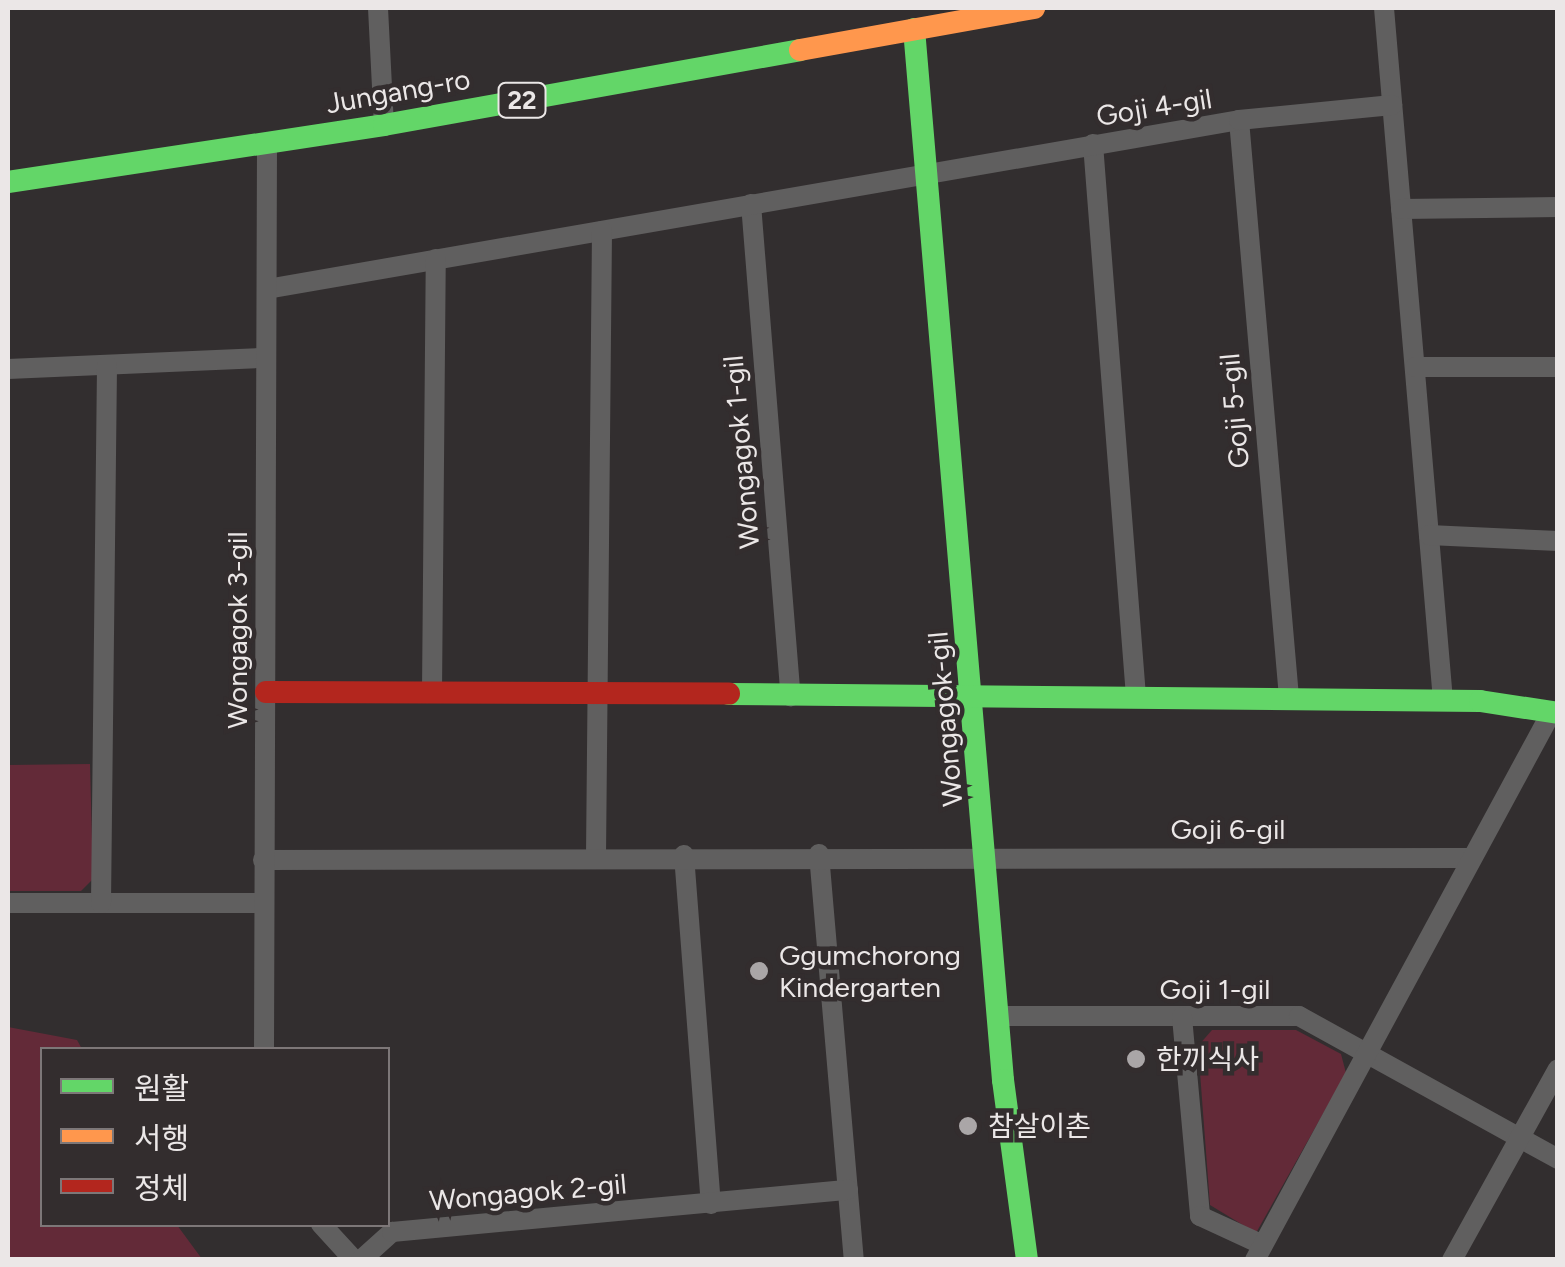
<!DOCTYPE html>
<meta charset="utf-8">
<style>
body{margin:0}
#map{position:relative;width:1565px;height:1267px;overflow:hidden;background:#322e2f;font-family:Figtree,"Noto Sans KR",sans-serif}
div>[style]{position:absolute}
.green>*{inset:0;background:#632a38}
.street>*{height:20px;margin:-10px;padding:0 10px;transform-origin:10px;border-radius:10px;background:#605f5f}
.fast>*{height:22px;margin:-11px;padding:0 11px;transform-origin:11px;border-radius:11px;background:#63d668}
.slow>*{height:22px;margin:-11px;padding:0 11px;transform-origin:11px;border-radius:11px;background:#ff974d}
.jam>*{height:22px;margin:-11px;padding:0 11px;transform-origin:11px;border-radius:11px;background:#b3261e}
.dots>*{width:28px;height:28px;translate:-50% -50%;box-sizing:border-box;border:5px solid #332d2e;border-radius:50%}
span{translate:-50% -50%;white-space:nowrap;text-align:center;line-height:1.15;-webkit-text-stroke:9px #332d2e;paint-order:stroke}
.shield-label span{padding:2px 8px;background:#332d2e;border:2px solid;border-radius:8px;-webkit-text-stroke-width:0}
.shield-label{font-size:25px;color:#ebe7e7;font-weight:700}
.street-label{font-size:28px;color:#ebe7e7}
.poi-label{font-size:28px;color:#ebe7e7}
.left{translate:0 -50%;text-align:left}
.frame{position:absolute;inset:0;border:10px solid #ebe7e7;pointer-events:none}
.legend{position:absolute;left:40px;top:1047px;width:350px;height:180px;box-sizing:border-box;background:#332d2e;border:2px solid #7d7778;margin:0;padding:12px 18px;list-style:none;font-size:30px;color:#ebe7e7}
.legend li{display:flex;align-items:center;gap:20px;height:50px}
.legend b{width:50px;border:2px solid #7d7778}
</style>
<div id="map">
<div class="green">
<div style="clip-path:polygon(90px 764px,93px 879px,81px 891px,8px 891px,8px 765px)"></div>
<div style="clip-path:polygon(8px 1027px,77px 1040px,82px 1049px,42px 1050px,42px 1224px,177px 1225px,202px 1259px,8px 1259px)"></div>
<div style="clip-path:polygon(1212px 1030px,1296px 1030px,1341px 1054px,1346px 1073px,1256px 1233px,1210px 1205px,1198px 1046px)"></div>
</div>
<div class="street">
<div style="left:378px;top:8px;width:117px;rotate:87.1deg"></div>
<div style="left:1384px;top:8px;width:695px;rotate:85.13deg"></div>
<div style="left:1239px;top:120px;width:579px;rotate:85.05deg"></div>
<div style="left:1093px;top:144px;width:554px;rotate:85.55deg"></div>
<div style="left:751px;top:204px;width:494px;rotate:85.4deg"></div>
<div style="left:1401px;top:209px;width:157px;rotate:-0.7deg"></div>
<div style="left:267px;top:289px;width:987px;rotate:-9.86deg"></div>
<div style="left:1239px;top:120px;width:154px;rotate:-5.6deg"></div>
<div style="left:1415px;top:367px;width:143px"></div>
<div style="left:8px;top:369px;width:255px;rotate:-2.5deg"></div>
<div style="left:1429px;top:535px;width:129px;rotate:2.7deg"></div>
<div style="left:432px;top:692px;width:433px;rotate:-89.5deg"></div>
<div style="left:819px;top:854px;width:408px;rotate:85.1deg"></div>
<div style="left:684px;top:855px;width:350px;rotate:85.6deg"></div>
<div style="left:596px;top:856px;width:625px;rotate:-89.45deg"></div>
<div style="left:263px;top:860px;width:1205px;rotate:-0.1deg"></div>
<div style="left:8px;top:903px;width:255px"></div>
<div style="left:101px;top:903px;width:537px;rotate:-89.36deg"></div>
<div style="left:998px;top:1016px;width:301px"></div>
<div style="left:1299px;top:1016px;width:296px;rotate:28.9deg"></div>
<div style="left:1182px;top:1017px;width:200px;rotate:84.8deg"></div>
<div style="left:1200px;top:1216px;width:69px;rotate:24.7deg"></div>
<div style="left:264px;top:1050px;width:907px;rotate:-89.81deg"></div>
<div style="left:321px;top:1224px;width:49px;rotate:47.5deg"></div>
<div style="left:361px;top:1260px;width:42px;rotate:-42.1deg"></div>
<div style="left:392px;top:1232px;width:458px;rotate:-5.3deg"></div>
<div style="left:1255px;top:1260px;width:622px;rotate:-61.58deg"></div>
<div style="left:1452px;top:1260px;width:218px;rotate:-61deg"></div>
</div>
<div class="fast">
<div style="left:914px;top:29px;width:1055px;rotate:85.16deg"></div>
<div style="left:1003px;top:1080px;width:182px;rotate:82.4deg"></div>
<div style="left:8px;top:182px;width:380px;rotate:-8.6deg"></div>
<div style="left:384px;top:125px;width:423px;rotate:-10.2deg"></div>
<div style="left:729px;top:694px;width:751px;rotate:0.53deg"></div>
<div style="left:1480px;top:701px;width:79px;rotate:8.7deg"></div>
</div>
<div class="slow">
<div style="left:800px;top:50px;width:238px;rotate:-10.2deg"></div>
</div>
<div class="jam">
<div style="left:266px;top:692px;width:463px;rotate:0.2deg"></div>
</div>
<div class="dots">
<div style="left:759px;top:971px;background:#aaa6a7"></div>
<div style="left:1136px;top:1059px;background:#aaa6a7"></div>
<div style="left:968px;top:1126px;background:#aaa6a7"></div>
</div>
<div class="shield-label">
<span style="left:522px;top:100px">22</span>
</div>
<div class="street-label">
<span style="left:398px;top:91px;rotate:-10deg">Jungang-ro</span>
<span style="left:1154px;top:107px;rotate:-9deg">Goji 4-gil</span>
<span style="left:1234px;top:411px;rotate:-95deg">Goji 5-gil</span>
<span style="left:741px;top:452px;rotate:-95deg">Wongagok 1-gil</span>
<span style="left:237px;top:630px;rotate:-90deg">Wongagok 3-gil</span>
<span style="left:945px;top:719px;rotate:-95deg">Wongagok-gil</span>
<span style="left:1228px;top:829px">Goji 6-gil</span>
<span style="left:1215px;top:989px">Goji 1-gil</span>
<span style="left:528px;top:1192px;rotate:-5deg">Wongagok 2-gil</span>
</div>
<div class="poi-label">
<span class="left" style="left:779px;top:971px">Ggumchorong<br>Kindergarten</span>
<span class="left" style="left:1156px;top:1059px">한끼식사</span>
<span class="left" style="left:988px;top:1126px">참살이촌</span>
</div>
<div class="frame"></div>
<ul class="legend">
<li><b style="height:12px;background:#63d668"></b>원활</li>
<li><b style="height:12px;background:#ff974d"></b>서행</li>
<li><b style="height:12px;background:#b3261e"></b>정체</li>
</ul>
</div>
